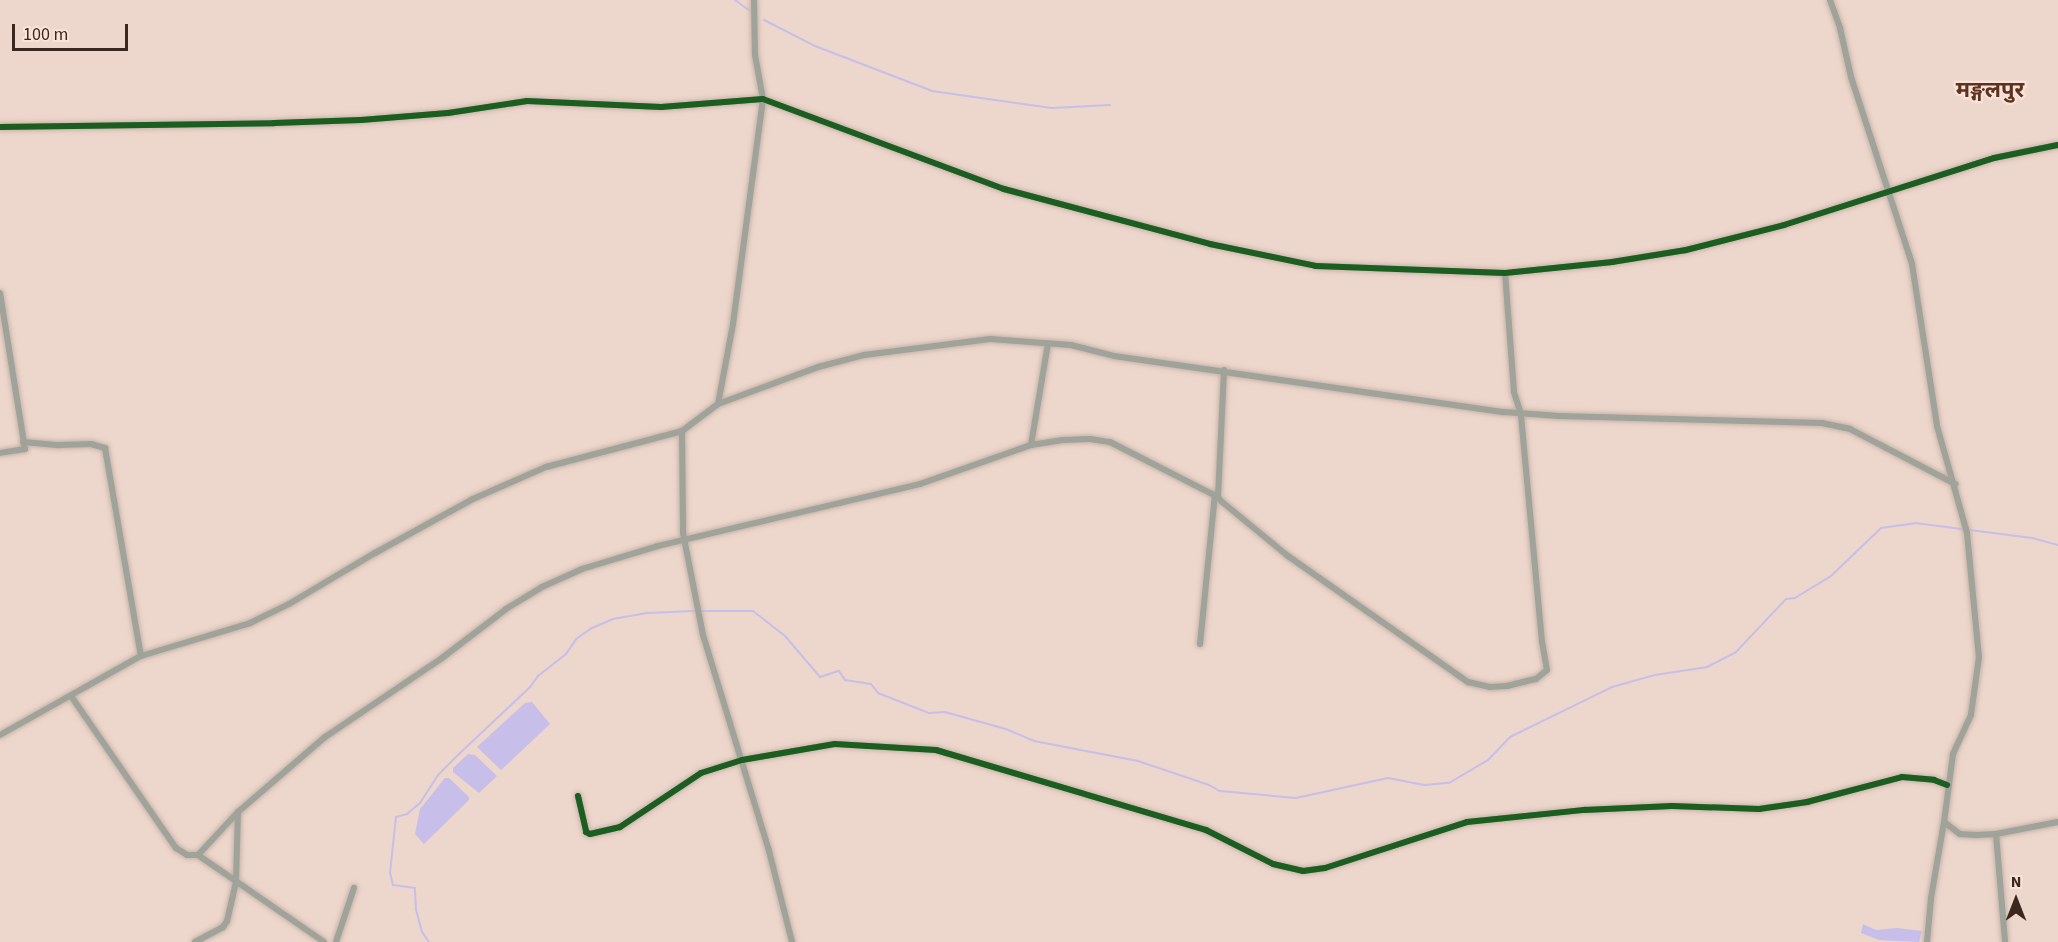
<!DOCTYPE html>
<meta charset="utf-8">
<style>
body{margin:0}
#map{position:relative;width:2058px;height:942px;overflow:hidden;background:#edd6cb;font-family:"Source Sans 3","Noto Sans Devanagari",sans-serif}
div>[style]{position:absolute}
.water>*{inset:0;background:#c7beea}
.stream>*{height:2px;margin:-1px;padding:0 1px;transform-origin:1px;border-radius:1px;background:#c7beea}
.roads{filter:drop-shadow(0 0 2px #c7b4ab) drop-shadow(0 0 2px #c7b4ab)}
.street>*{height:6px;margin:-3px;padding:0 3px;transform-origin:3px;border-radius:3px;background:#a0a39a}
.cycleway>*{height:6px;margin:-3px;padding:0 3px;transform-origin:3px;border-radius:3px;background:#1b5e20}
span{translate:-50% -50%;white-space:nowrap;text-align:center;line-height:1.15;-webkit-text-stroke:4.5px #f9e3d9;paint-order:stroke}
.district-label{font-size:22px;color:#5d321e;font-weight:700}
.north{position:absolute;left:1986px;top:870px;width:60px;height:60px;-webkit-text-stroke:4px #f9e3d9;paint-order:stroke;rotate:0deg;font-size:16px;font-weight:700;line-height:24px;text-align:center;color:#3c271e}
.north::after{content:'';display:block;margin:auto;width:21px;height:27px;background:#3c271e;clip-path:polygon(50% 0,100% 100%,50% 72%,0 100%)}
.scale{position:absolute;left:12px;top:24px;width:116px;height:27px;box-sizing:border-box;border:3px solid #3c271e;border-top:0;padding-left:8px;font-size:18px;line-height:21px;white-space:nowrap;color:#3c271e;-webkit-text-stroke:4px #f9e3d9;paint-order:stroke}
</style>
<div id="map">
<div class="water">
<div style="clip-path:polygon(532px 702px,550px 724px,501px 770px,477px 747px,525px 703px)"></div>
<div style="clip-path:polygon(468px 754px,475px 755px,497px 776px,479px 793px,453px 772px,453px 768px)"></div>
<div style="clip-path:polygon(445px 778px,449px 778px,469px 797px,469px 800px,424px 844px,415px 834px,420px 809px)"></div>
<div style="clip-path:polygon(1863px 924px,1876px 930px,1897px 928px,1922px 931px,1919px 942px,1879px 940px,1861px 933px)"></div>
</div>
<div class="stream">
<div style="left:735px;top:0;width:17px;rotate:36deg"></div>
<div style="left:764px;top:20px;width:57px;rotate:27deg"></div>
<div style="left:815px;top:46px;width:125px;rotate:21deg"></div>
<div style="left:932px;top:91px;width:121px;rotate:8.1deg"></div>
<div style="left:1052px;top:108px;width:58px;rotate:-3deg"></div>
<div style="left:702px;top:611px;width:51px"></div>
<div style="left:753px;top:611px;width:41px;rotate:38deg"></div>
<div style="left:785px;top:636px;width:54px;rotate:49.5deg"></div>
<div style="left:820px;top:677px;width:20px;rotate:-18deg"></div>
<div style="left:839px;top:671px;width:11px;rotate:56deg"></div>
<div style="left:845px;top:680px;width:26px;rotate:9deg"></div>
<div style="left:871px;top:684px;width:11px;rotate:52deg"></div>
<div style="left:878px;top:693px;width:55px;rotate:21.4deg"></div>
<div style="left:929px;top:713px;width:16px;rotate:-4deg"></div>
<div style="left:945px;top:712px;width:63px;rotate:15.6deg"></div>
<div style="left:1006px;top:729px;width:30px;rotate:23deg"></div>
<div style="left:1034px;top:741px;width:106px;rotate:10.9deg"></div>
<div style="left:1138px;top:761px;width:75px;rotate:18.7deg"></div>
<div style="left:1209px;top:785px;width:13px;rotate:29deg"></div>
<div style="left:1220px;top:791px;width:76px;rotate:5.3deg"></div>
<div style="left:1296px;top:798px;width:94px;rotate:-12.3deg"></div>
<div style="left:1388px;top:778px;width:37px;rotate:11deg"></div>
<div style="left:1424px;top:785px;width:25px;rotate:-5deg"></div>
<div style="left:1449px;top:783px;width:45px;rotate:-30.5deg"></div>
<div style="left:1488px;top:760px;width:32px;rotate:-46deg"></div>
<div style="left:1510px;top:737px;width:114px;rotate:-26.1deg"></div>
<div style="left:1612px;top:687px;width:45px;rotate:-15.6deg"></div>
<div style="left:1655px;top:675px;width:53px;rotate:-8.7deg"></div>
<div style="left:1707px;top:667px;width:31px;rotate:-27deg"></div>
<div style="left:1735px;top:653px;width:74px;rotate:-46.6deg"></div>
<div style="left:1786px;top:599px;width:9px;rotate:-6deg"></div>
<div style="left:1795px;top:598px;width:42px;rotate:-31.4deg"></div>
<div style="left:1831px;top:576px;width:69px;rotate:-43.8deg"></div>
<div style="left:1881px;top:528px;width:34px;rotate:-8deg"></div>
<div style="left:1915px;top:523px;width:118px;rotate:7.3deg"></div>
<div style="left:2032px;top:538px;width:27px;rotate:15deg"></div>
<div style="left:429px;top:942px;width:12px;rotate:-125deg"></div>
<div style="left:422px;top:932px;width:23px;rotate:-105deg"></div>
<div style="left:416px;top:910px;width:22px;rotate:-93deg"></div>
<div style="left:415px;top:888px;width:22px;rotate:-172deg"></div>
<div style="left:393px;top:885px;width:12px;rotate:-104deg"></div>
<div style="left:390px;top:873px;width:56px;rotate:-83.9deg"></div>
<div style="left:396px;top:817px;width:11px;rotate:-15deg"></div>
<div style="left:407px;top:814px;width:17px;rotate:-40deg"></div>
<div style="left:420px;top:803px;width:33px;rotate:-57deg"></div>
<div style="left:438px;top:775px;width:30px;rotate:-45deg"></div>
<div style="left:459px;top:754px;width:98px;rotate:-43.3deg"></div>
<div style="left:530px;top:687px;width:14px;rotate:-54deg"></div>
<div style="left:538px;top:676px;width:36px;rotate:-38deg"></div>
<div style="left:566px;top:654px;width:18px;rotate:-56deg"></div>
<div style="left:576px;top:639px;width:19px;rotate:-35deg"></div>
<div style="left:592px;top:628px;width:23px;rotate:-23deg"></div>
<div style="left:613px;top:619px;width:36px;rotate:-10deg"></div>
<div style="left:648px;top:613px;width:45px;rotate:-2.5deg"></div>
</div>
<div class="roads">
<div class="street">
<div style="left:754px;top:0;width:55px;rotate:89deg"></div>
<div style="left:755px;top:55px;width:45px;rotate:79.7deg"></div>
<div style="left:763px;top:99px;width:227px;rotate:97.6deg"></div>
<div style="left:733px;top:324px;width:81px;rotate:100.6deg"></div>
<div style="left:718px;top:404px;width:45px;rotate:143.1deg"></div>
<div style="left:682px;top:431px;width:102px;rotate:89.4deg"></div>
<div style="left:683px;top:533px;width:104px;rotate:78.9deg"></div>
<div style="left:703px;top:635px;width:226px;rotate:73deg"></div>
<div style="left:769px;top:851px;width:94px;rotate:75.8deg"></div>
<div style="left:1830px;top:0;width:30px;rotate:70deg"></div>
<div style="left:1840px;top:28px;width:50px;rotate:77.3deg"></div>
<div style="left:1851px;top:77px;width:197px;rotate:71.9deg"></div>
<div style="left:1912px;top:264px;width:164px;rotate:81.2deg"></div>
<div style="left:1937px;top:426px;width:111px;rotate:74.3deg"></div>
<div style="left:1967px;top:533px;width:125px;rotate:84.5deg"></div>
<div style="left:1979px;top:657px;width:59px;rotate:97.9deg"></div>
<div style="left:1971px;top:715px;width:43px;rotate:114.8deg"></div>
<div style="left:1953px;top:754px;width:69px;rotate:97.5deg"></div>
<div style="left:1944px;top:822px;width:20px;rotate:37deg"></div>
<div style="left:1960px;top:834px;width:16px;rotate:4deg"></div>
<div style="left:1976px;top:835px;width:20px;rotate:-3deg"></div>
<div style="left:1996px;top:834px;width:63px;rotate:-11deg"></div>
<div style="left:0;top:127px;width:274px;rotate:-0.8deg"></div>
<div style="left:274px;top:123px;width:87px;rotate:-2deg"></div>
<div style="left:361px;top:120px;width:87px;rotate:-4.6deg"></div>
<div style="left:448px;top:113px;width:80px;rotate:-8.6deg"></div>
<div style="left:527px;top:101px;width:134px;rotate:2.6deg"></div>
<div style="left:661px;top:107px;width:102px;rotate:-4.5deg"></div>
<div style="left:763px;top:99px;width:257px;rotate:20.5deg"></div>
<div style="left:1004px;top:189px;width:213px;rotate:14.9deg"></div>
<div style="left:1210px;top:244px;width:108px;rotate:11.7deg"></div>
<div style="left:1316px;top:266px;width:189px;rotate:2.1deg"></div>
<div style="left:1505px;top:273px;width:108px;rotate:-5.9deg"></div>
<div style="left:1612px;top:262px;width:75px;rotate:-9.2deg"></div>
<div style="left:1686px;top:250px;width:101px;rotate:-14.3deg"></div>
<div style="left:1784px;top:225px;width:220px;rotate:-17.7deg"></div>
<div style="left:1994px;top:158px;width:65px;rotate:-11.5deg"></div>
<div style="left:0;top:293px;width:158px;rotate:80.9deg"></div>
<div style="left:25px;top:449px;width:25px;rotate:171deg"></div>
<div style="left:1224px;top:370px;width:127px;rotate:92.7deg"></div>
<div style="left:1218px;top:497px;width:5px;rotate:53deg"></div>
<div style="left:1221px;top:501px;width:87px;rotate:39.4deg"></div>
<div style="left:1288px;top:556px;width:220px;rotate:35deg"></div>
<div style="left:1468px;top:682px;width:23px;rotate:13deg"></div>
<div style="left:1490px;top:687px;width:17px;rotate:-3deg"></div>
<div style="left:1507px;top:686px;width:30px;rotate:-14deg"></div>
<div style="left:1536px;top:679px;width:14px;rotate:-39deg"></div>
<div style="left:1547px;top:670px;width:28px;rotate:-100deg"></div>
<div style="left:1542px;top:642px;width:229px;rotate:-95.3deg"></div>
<div style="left:1521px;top:414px;width:23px;rotate:-108deg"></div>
<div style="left:1514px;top:392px;width:119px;rotate:-94.3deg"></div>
<div style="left:718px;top:404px;width:107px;rotate:-20.3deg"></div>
<div style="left:818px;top:367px;width:48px;rotate:-14.6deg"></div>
<div style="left:864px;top:355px;width:127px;rotate:-7.2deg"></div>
<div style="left:990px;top:339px;width:81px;rotate:4.2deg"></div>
<div style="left:1071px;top:345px;width:44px;rotate:14.3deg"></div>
<div style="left:1114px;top:356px;width:394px;rotate:8.2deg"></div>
<div style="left:1504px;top:412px;width:55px;rotate:4.2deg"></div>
<div style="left:1559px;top:416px;width:263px;rotate:1.5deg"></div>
<div style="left:1822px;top:423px;width:29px;rotate:12deg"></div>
<div style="left:1850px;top:429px;width:119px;rotate:27.6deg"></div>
<div style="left:23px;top:442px;width:36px;rotate:5deg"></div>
<div style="left:59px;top:445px;width:32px;rotate:-2deg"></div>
<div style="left:91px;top:444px;width:15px;rotate:16deg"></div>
<div style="left:105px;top:448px;width:211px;rotate:80.2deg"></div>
<div style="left:1031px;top:445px;width:103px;rotate:-80.5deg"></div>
<div style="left:1200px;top:644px;width:150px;rotate:-84.3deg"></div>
<div style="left:71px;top:696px;width:185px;rotate:55.4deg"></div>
<div style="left:176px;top:848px;width:13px;rotate:32deg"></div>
<div style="left:187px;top:855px;width:11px"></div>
<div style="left:198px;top:855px;width:153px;rotate:34.6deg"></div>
<div style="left:0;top:735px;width:162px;rotate:-29.3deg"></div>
<div style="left:141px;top:656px;width:114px;rotate:-16.8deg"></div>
<div style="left:250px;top:623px;width:43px;rotate:-26deg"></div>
<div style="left:289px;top:604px;width:100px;rotate:-30.7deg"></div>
<div style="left:375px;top:553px;width:112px;rotate:-28.9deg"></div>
<div style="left:473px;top:499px;width:80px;rotate:-23.7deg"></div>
<div style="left:546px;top:467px;width:141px;rotate:-14.8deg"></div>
<div style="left:578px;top:796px;width:37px;rotate:77deg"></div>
<div style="left:586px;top:832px;width:4px;rotate:27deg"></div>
<div style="left:590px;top:834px;width:31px;rotate:-13deg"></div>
<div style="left:620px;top:827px;width:97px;rotate:-33.7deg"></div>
<div style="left:701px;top:773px;width:43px;rotate:-17.6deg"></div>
<div style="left:742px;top:760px;width:94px;rotate:-9.8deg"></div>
<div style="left:835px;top:744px;width:101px;rotate:3.4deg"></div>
<div style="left:936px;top:750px;width:282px;rotate:16.5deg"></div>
<div style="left:1206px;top:830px;width:75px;rotate:26.9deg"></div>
<div style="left:1273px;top:864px;width:31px;rotate:13deg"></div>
<div style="left:1303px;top:871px;width:22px;rotate:-8deg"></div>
<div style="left:1325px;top:868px;width:149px;rotate:-17.9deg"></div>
<div style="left:1467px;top:822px;width:118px;rotate:-5.9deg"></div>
<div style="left:1584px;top:810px;width:88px;rotate:-2.6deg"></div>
<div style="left:1672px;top:806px;width:87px;rotate:2deg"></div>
<div style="left:1759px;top:809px;width:49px;rotate:-8.3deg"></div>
<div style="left:1807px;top:802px;width:98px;rotate:-14.7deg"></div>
<div style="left:1902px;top:777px;width:32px;rotate:5deg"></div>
<div style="left:1934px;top:780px;width:14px;rotate:21deg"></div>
<div style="left:1996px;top:834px;width:108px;rotate:85.2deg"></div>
<div style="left:198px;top:855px;width:59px;rotate:-47.1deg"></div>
<div style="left:238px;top:812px;width:115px;rotate:-40.8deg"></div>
<div style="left:325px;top:737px;width:141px;rotate:-34deg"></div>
<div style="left:442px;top:658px;width:81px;rotate:-37.4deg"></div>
<div style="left:506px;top:609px;width:42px;rotate:-31.4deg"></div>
<div style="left:542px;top:587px;width:44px;rotate:-24.2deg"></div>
<div style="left:582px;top:569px;width:79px;rotate:-16.8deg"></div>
<div style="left:658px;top:546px;width:269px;rotate:-13.3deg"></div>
<div style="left:920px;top:484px;width:118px;rotate:-19.4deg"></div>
<div style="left:1031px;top:445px;width:32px;rotate:-9deg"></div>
<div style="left:1063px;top:440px;width:27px;rotate:-2deg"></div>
<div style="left:1090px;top:439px;width:20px;rotate:9deg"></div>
<div style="left:1110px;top:442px;width:121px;rotate:27deg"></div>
<div style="left:195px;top:942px;width:32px;rotate:-28deg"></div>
<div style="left:223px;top:927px;width:7px;rotate:-56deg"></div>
<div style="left:227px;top:921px;width:40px;rotate:-77deg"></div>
<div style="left:236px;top:882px;width:70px;rotate:-88.4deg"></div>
<div style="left:336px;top:942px;width:57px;rotate:-71.6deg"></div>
<div style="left:1927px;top:942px;width:44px;rotate:-84.8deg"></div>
<div style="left:1931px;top:898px;width:77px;rotate:-80.3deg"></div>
</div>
</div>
<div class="cycleway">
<div style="left:0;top:127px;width:274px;rotate:-0.8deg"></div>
<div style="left:274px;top:123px;width:87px;rotate:-2deg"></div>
<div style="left:361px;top:120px;width:87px;rotate:-4.6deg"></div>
<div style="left:448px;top:113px;width:80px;rotate:-8.6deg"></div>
<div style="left:527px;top:101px;width:134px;rotate:2.6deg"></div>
<div style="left:661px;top:107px;width:102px;rotate:-4.5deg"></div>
<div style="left:763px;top:99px;width:257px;rotate:20.5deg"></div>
<div style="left:1004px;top:189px;width:213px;rotate:14.9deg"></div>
<div style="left:1210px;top:244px;width:108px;rotate:11.7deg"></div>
<div style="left:1316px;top:266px;width:189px;rotate:2.1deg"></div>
<div style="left:1505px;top:273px;width:108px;rotate:-5.9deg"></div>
<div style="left:1612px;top:262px;width:75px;rotate:-9.2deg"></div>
<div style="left:1686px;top:250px;width:101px;rotate:-14.3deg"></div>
<div style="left:1784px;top:225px;width:220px;rotate:-17.7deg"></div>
<div style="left:1994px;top:158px;width:65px;rotate:-11.5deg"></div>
<div style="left:578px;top:796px;width:37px;rotate:77deg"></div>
<div style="left:586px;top:832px;width:4px;rotate:27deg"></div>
<div style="left:590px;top:834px;width:31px;rotate:-13deg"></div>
<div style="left:620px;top:827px;width:97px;rotate:-33.7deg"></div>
<div style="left:701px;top:773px;width:43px;rotate:-17.6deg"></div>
<div style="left:742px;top:760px;width:94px;rotate:-9.8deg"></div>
<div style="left:835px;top:744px;width:101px;rotate:3.4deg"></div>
<div style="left:936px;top:750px;width:282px;rotate:16.5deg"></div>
<div style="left:1206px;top:830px;width:75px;rotate:26.9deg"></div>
<div style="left:1273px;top:864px;width:31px;rotate:13deg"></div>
<div style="left:1303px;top:871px;width:22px;rotate:-8deg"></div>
<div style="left:1325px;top:868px;width:149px;rotate:-17.9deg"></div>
<div style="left:1467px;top:822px;width:118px;rotate:-5.9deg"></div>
<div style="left:1584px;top:810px;width:88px;rotate:-2.6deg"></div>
<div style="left:1672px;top:806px;width:87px;rotate:2deg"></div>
<div style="left:1759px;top:809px;width:49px;rotate:-8.3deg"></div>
<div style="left:1807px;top:802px;width:98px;rotate:-14.7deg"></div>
<div style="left:1902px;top:777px;width:32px;rotate:5deg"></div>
<div style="left:1934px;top:780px;width:14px;rotate:21deg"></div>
</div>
<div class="district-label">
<span style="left:1990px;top:91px">मङ्गलपुर</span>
</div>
<div class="north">N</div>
<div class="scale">100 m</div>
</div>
